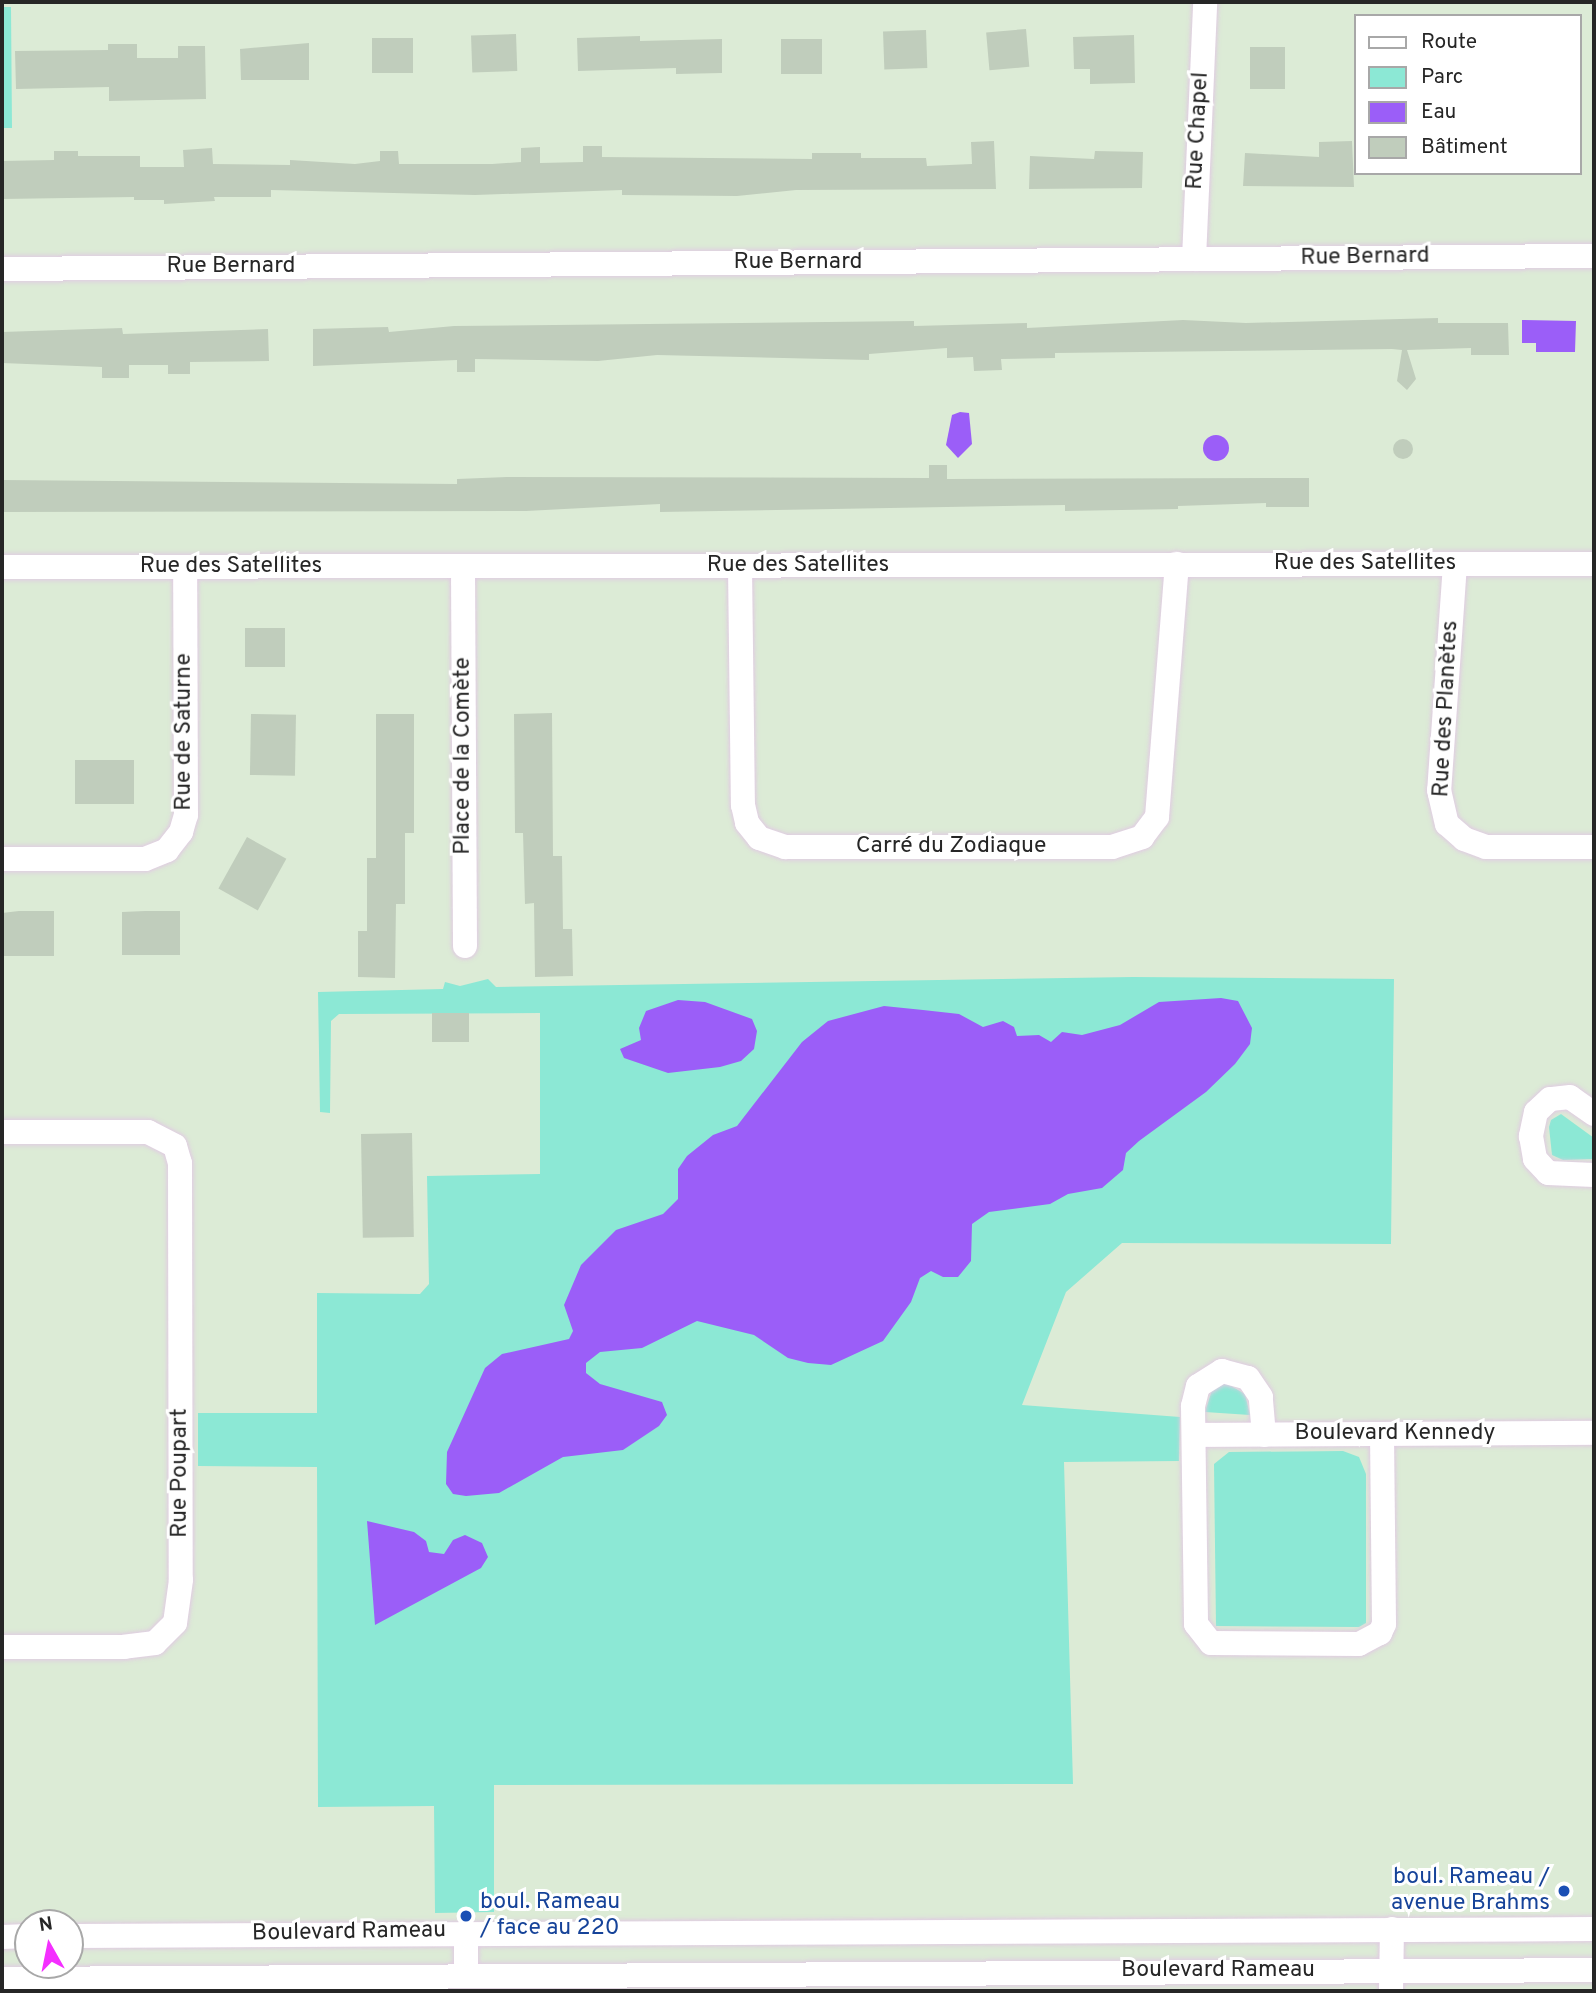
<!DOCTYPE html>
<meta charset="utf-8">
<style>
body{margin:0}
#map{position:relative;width:1596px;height:1993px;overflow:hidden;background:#dcebd6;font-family:Overpass,sans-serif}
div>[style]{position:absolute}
.green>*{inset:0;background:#8ce8d5}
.water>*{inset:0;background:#9b5ef8}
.round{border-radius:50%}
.building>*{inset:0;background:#c0cdbc;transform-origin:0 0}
.roads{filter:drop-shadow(0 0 2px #e0cbe2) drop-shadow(0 0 2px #e0cbe2)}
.minor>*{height:24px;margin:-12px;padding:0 12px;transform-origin:12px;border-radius:12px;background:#fff}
.dots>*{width:19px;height:19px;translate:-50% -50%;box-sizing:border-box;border:4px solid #fff;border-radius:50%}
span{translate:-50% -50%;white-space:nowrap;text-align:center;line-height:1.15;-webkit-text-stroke:6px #fff;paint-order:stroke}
.street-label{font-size:23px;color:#262626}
.transit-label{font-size:23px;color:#164399}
.right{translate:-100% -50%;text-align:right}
.left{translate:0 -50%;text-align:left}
.frame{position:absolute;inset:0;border:4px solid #262626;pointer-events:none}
.legend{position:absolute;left:1354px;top:14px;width:228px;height:161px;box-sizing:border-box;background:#fff;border:2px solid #a8a8a8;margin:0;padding:9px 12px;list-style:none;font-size:21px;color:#262626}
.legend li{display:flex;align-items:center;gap:14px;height:35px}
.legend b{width:35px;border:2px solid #a8a8a8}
.north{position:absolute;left:14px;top:1909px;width:70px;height:70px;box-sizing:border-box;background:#fff;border:2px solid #a8a8a8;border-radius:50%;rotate:351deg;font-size:19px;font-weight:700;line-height:28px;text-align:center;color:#262626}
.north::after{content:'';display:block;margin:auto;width:24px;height:32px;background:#f42fff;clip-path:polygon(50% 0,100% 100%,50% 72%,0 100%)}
</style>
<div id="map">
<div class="green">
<div style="clip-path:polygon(2px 2px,4px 7px,11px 7px,12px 128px,2px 128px)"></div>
<div style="clip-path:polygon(1133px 977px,1394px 979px,1391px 1244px,1122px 1243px,1066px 1292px,1022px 1405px,1180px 1417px,1179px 1461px,1064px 1462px,1073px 1784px,494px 1785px,494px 1912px,435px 1913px,434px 1806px,318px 1807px,317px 1467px,198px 1466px,198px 1413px,317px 1413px,317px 1293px,420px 1294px,429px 1284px,427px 1176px,540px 1174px,540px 1013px,339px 1014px,331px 1021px,330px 1113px,320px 1112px,318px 992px,443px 989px,445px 982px,460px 986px,488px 979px,496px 987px)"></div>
<div style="clip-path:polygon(1561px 1114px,1594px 1138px,1594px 1159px,1563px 1160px,1552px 1155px,1549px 1127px,1551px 1120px)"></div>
<div style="clip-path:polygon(1226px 1383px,1245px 1394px,1250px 1415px,1205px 1412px,1212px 1390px)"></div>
<div style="clip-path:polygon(1343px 1451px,1359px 1457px,1366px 1474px,1366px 1623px,1359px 1627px,1216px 1626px,1214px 1464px,1229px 1452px)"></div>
</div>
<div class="water">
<div style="clip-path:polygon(1522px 320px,1576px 321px,1575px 352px,1536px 352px,1536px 343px,1522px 343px)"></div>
<div style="clip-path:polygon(960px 412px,969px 413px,972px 444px,958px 458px,946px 445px,952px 415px)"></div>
<div class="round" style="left:1203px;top:435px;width:26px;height:26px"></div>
<div style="clip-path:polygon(1221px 998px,1238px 1001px,1252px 1028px,1250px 1044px,1235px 1064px,1206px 1092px,1139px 1141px,1126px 1153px,1123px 1170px,1102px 1188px,1068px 1194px,1050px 1204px,989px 1212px,972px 1224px,971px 1261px,958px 1277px,943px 1277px,931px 1271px,920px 1278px,911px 1302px,883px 1341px,831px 1365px,808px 1363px,788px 1358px,754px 1335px,697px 1321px,642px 1348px,600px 1352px,586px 1363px,586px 1373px,600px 1384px,662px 1402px,667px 1415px,659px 1426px,623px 1450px,563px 1457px,499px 1493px,466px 1496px,453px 1494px,446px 1484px,447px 1452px,485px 1368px,502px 1354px,569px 1339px,573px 1331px,564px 1305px,581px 1265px,616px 1230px,663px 1214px,678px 1199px,678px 1169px,687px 1156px,713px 1135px,737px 1126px,802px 1042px,828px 1021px,884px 1006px,923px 1010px,959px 1014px,983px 1027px,1003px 1021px,1014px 1027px,1017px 1036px,1039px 1035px,1051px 1042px,1062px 1032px,1082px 1035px,1120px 1025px,1159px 1002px)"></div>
<div style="clip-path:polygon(678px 1000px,705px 1002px,752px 1019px,757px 1031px,754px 1049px,741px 1061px,720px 1067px,668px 1073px,624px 1058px,620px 1049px,641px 1040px,639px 1028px,646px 1011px)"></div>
<div style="clip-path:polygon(367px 1521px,414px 1532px,426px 1541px,429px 1552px,444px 1554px,453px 1540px,465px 1535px,482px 1543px,488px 1557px,481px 1568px,375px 1625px)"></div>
</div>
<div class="building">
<div style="left:1026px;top:29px;width:38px;height:40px;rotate:85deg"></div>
<div style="left:926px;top:30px;width:38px;height:43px;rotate:88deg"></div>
<div style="left:516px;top:34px;width:37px;height:45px;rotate:88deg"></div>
<div style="clip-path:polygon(1134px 35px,1135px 83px,1090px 84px,1090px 69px,1074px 69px,1073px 37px)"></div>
<div style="clip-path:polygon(640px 36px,640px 41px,722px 39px,722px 73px,676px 74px,676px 68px,578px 71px,577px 38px)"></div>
<div style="left:372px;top:38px;width:41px;height:35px"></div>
<div style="left:822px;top:39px;width:35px;height:41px;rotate:90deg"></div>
<div style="clip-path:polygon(309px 43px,309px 80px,241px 80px,240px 49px)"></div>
<div style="clip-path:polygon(108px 44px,137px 44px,137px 58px,178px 58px,178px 46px,205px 46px,206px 99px,109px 101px,109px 87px,16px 89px,15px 51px,108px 50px)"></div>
<div style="left:1285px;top:47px;width:42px;height:35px;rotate:90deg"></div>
<div style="clip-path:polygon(994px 141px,996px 189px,796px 190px,737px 196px,622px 195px,622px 190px,475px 195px,271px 190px,271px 197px,214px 197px,215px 201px,164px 204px,164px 200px,134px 200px,134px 197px,2px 199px,2px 161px,54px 160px,54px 151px,78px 151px,78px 156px,140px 156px,140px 167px,184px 167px,183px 150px,212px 148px,213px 164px,290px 165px,290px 160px,355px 164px,380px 161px,380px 151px,398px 151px,399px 164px,492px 164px,521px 162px,521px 148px,540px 147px,540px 163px,583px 162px,583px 146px,602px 146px,602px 157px,812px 159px,812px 153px,861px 153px,861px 158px,926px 158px,927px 166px,972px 164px,971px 142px)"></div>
<div style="clip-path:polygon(1352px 141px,1354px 187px,1243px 186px,1245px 153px,1319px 157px,1319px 142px)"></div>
<div style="clip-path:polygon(1095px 151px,1143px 152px,1142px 188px,1029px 189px,1030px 156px,1094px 159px)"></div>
<div style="clip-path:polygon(1438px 318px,1438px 323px,1508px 323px,1509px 355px,1471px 355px,1471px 348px,1407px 350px,1416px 379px,1407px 390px,1397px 381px,1402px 350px,1392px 349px,1055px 353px,1055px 358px,1001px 359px,1002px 370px,974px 371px,973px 357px,947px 358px,947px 348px,869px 354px,869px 360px,657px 355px,598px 361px,475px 359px,475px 372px,457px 372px,457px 360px,313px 366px,313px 329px,388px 327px,389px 332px,454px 326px,914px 321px,914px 326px,1027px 323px,1027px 328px,1183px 320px,1246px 323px)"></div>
<div style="clip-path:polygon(122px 328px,123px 334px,268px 329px,269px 361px,190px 362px,190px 374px,168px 374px,168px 365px,129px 365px,129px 378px,102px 378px,102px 367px,2px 363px,2px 332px)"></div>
<div class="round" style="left:1393px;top:439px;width:20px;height:20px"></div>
<div style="clip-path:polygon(929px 465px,947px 465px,947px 479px,1309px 478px,1309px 507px,1266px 507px,1266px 503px,1178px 506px,1178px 509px,1065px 511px,1065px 505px,660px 512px,660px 504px,526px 511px,2px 512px,2px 480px,457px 484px,457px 479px,507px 477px,929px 478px)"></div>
<div style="left:245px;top:628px;width:40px;height:39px"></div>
<div style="clip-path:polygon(552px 713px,553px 856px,562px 856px,563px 929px,572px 929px,573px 976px,535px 977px,534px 903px,525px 904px,523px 833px,515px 833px,514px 714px)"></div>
<div style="left:251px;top:714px;width:45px;height:61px;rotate:1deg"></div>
<div style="clip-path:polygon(376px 714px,414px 714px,414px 833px,405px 833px,405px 904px,396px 904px,395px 978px,358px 977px,358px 931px,367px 931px,367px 858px,376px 858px)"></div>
<div style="left:75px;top:760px;width:59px;height:44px"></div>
<div style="left:247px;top:837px;width:45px;height:59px;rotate:29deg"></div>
<div style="clip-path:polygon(19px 911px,54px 911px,54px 956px,2px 956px,2px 913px)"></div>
<div style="clip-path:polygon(145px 911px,180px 911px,180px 955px,122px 955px,122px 912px)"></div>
<div style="left:432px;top:1013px;width:37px;height:29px"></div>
<div style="left:412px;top:1133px;width:104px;height:51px;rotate:89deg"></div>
</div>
<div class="roads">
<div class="minor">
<div style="left:1194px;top:259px;width:257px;rotate:-87.5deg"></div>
<div style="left:2px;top:269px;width:1592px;rotate:-0.47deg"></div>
<div style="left:1455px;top:564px;width:227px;rotate:94deg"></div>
<div style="left:1439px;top:790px;width:35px;rotate:77deg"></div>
<div style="left:1447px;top:824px;width:23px;rotate:41deg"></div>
<div style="left:1464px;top:839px;width:23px;rotate:20deg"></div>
<div style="left:1486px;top:847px;width:108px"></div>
<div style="left:740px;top:566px;width:239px;rotate:89.3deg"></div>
<div style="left:743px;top:805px;width:18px;rotate:77deg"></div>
<div style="left:747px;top:823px;width:19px;rotate:51deg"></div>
<div style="left:759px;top:838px;width:28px;rotate:19deg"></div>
<div style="left:785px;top:847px;width:327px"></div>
<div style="left:1112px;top:847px;width:32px;rotate:-18deg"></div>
<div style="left:1142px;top:837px;width:25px;rotate:-53deg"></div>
<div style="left:1157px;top:817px;width:254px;rotate:-85.5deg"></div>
<div style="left:2px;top:567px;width:1592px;rotate:-0.11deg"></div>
<div style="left:463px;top:567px;width:379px;rotate:89.7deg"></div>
<div style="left:2px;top:859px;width:143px"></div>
<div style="left:145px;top:859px;width:24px;rotate:-22deg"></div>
<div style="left:167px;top:850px;width:23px;rotate:-52deg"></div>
<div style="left:181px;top:832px;width:18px;rotate:-74deg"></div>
<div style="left:186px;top:815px;width:248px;rotate:-90.2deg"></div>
<div style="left:1594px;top:1114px;width:29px;rotate:-145deg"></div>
<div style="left:1570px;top:1097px;width:20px;rotate:174deg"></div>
<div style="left:1550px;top:1099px;width:19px;rotate:137deg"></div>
<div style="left:1536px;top:1112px;width:25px;rotate:102deg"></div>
<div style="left:1531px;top:1136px;width:23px;rotate:80deg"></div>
<div style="left:1535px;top:1159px;width:19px;rotate:47deg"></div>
<div style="left:1548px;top:1173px;width:46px;rotate:2.5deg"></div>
<div style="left:2px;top:1132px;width:146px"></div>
<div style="left:148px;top:1132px;width:30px;rotate:27deg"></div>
<div style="left:175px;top:1146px;width:18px;rotate:74deg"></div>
<div style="left:180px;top:1163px;width:417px;rotate:89.9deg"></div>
<div style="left:181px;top:1580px;width:43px;rotate:97.9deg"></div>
<div style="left:175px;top:1623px;width:28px;rotate:135deg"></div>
<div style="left:155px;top:1643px;width:31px;rotate:173deg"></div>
<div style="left:124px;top:1647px;width:122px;rotate:180deg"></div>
<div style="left:1197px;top:1435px;width:397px;rotate:-0.3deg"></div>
<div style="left:1264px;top:1435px;width:38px;rotate:-95deg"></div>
<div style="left:1261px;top:1397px;width:23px;rotate:-124deg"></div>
<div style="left:1248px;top:1378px;width:27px;rotate:-165deg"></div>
<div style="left:1222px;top:1371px;width:28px;rotate:148deg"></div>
<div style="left:1198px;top:1386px;width:21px;rotate:104deg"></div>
<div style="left:1193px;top:1406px;width:218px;rotate:89.2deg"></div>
<div style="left:1196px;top:1624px;width:24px;rotate:52deg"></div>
<div style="left:1211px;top:1643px;width:148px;rotate:0.4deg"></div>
<div style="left:1359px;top:1644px;width:24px;rotate:-28deg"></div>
<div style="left:1380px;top:1633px;width:10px;rotate:-66deg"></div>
<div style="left:1384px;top:1624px;width:190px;rotate:-90.6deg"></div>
<div style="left:70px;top:1936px;width:1524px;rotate:-0.26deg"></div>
<div style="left:2px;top:1937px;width:26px;rotate:-2deg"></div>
<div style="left:466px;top:1974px;width:42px;rotate:-90deg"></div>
<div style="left:2px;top:1979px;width:1592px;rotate:-0.32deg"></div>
<div style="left:1391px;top:1991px;width:62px;rotate:-89.1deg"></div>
</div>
</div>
<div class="dots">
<div style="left:1564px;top:1891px;background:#1a4fb4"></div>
<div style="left:466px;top:1916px;background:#1a4fb4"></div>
</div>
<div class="street-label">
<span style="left:1199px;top:131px;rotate:-87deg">Rue Chapel</span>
<span style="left:1365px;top:258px;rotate:-1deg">Rue Bernard</span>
<span style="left:798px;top:263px">Rue Bernard</span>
<span style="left:231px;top:267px">Rue Bernard</span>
<span style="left:1365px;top:564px">Rue des Satellites</span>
<span style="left:798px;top:566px">Rue des Satellites</span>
<span style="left:231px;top:567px">Rue des Satellites</span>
<span style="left:1447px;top:709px;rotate:-87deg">Rue des Planètes</span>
<span style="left:185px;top:732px;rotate:-90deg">Rue de Saturne</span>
<span style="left:464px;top:756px;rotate:-90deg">Place de la Comète</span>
<span style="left:951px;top:847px">Carré du Zodiaque</span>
<span style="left:1395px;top:1434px">Boulevard Kennedy</span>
<span style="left:181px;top:1473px;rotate:-90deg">Rue Poupart</span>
<span style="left:349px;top:1933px;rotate:-1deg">Boulevard Rameau</span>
<span style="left:1218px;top:1971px">Boulevard Rameau</span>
</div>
<div class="transit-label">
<span class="right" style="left:1550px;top:1891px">boul. Rameau /<br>avenue Brahms</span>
<span class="left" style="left:480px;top:1916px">boul. Rameau<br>/ face au 220</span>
</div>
<div class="frame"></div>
<ul class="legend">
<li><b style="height:9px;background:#fff"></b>Route</li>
<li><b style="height:19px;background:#8ce8d5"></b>Parc</li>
<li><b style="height:19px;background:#9b5ef8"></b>Eau</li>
<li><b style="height:19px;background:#c0cdbc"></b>Bâtiment</li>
</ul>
<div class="north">N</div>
</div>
